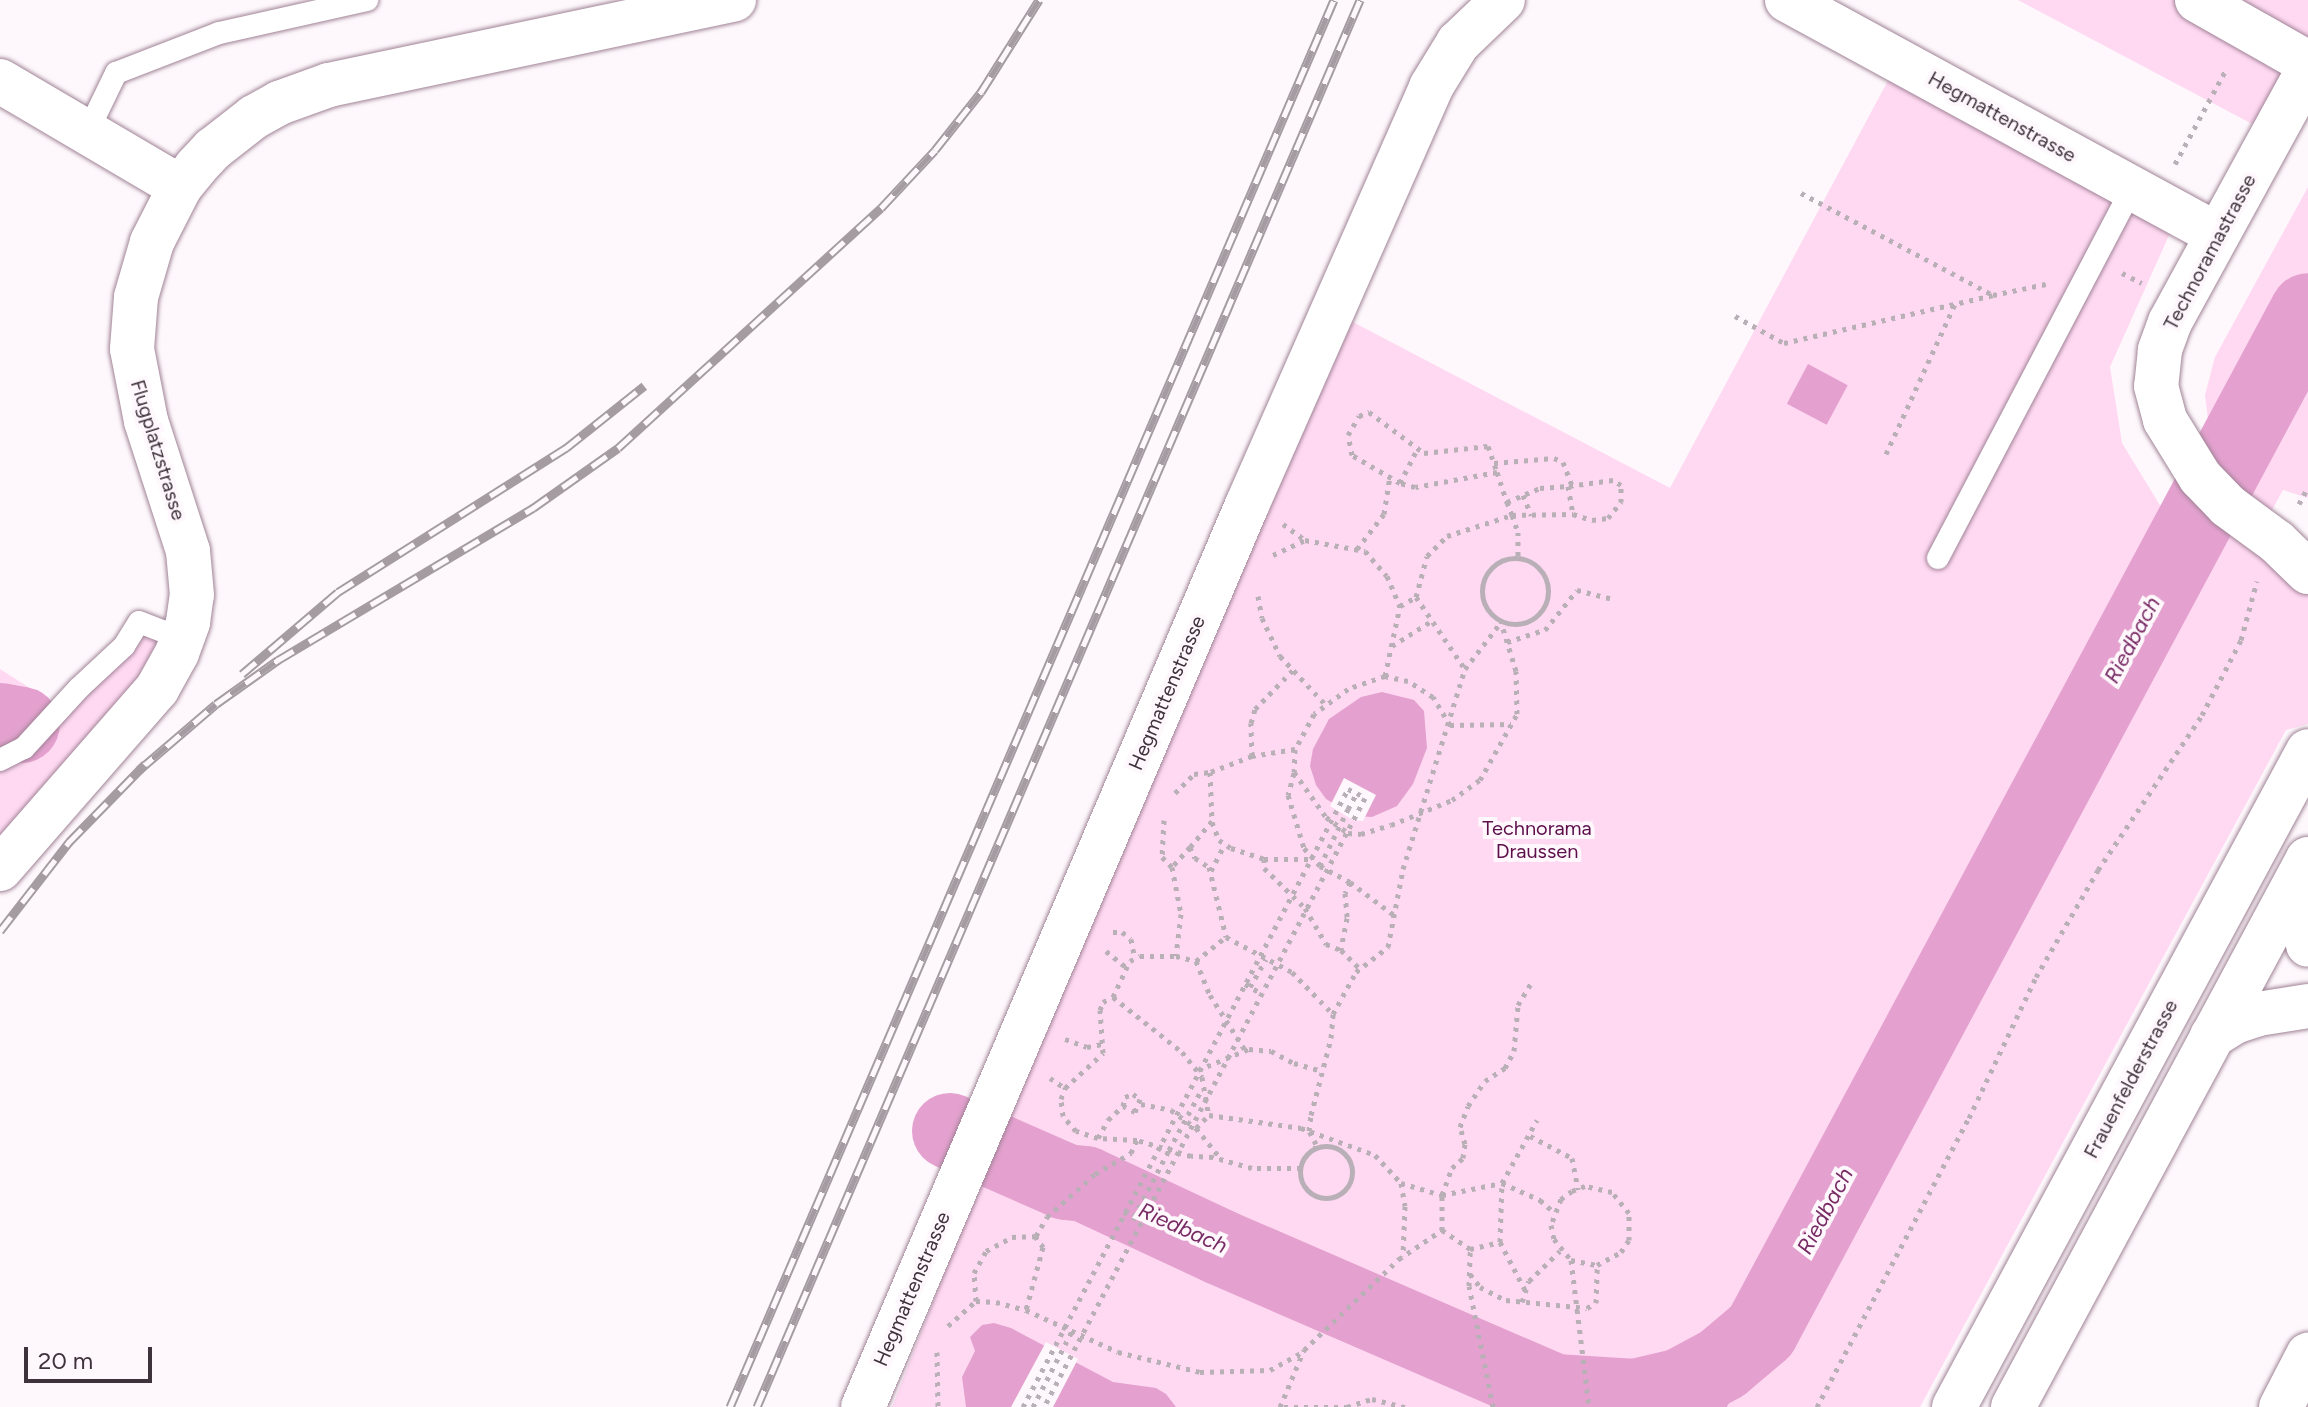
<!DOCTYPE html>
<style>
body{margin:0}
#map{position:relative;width:2308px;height:1407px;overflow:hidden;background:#fef8fc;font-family:Figtree,sans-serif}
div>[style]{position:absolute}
.green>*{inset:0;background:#ffd9f2}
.water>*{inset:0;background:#e4a1cf;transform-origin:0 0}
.pier>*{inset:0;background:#fef8fc}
.stream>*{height:12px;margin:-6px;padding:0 6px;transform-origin:6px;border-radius:6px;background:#e4a1cf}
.river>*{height:76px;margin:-38px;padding:0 38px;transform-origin:38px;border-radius:38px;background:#e4a1cf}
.path>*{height:5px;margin-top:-2.5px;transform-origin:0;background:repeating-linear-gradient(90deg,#b8b0b6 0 4px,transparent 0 10px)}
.path>.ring{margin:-2.5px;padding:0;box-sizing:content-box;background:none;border:5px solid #b8b0b6;border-radius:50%}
.roads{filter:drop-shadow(0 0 2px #a08396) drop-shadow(0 0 2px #a08396)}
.lane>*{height:22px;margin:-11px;padding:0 11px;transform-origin:11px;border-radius:11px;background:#fff}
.street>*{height:44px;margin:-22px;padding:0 22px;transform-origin:22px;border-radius:22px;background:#fff}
.primary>*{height:44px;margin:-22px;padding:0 22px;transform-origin:22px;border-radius:22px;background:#fff}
.rail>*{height:9px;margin-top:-4.5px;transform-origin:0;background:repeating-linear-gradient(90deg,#fef8fc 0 18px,#a59ca2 0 36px);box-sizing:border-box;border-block:2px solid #a59ca2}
.path-bridge>*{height:5px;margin-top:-2.5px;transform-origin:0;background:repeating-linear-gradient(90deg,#b8b0b6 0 4px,transparent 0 10px)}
span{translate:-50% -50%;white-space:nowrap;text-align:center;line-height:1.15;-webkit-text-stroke:8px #fef8fc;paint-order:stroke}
.street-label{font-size:20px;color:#3f333b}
.park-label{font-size:20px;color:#5d0f4c}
.water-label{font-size:22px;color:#782b65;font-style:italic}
.scale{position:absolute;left:24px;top:1347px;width:128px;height:36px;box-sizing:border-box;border:4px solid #3f333b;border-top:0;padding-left:10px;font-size:24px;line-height:28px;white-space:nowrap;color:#3f333b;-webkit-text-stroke:6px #fef8fc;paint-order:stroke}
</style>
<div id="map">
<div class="green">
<div style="clip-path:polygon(2018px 0,2308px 0,2308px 70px,2273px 135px)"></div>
<div style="clip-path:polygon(1899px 60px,2179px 213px,2110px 367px,2122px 443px,2161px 507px,2208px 419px,2205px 395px,2215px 357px,2308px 187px,2308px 498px,2283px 490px,2261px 530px,2308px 572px,2308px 724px,2286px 730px,1920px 1407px,892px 1407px,972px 1202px,1349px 320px,1670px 488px)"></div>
<div style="clip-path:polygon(135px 631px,183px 639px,0 840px,0 760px)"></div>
<div style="clip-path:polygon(0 669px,36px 692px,35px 715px,0 744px)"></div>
</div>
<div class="water">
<div style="left:1808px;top:364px;width:45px;height:45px;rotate:28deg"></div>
<div style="clip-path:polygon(1382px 692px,1414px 700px,1424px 711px,1427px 748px,1413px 784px,1397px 806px,1372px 817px,1355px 816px,1326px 799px,1316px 785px,1310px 766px,1313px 749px,1329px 719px,1361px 697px)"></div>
<div style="clip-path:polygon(994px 1323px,1011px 1328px,1113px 1382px,1156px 1388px,1166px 1394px,1176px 1407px,966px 1407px,962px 1377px,975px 1351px,970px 1337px,982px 1325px)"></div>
</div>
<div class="pier">
<div style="clip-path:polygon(1344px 778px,1376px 795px,1363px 821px,1353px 820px,1330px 806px)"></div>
<div style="clip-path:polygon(1046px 1342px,1078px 1359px,1053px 1407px,1011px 1407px)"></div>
</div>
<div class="stream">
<div style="left:1720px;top:1407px;width:86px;rotate:-61.7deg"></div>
</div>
<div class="river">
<div style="left:0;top:721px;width:22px;rotate:10deg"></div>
<div style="left:950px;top:1131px;width:127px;rotate:23.7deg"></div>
<div style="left:1066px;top:1182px;width:19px;rotate:6deg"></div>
<div style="left:1085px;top:1184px;width:151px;rotate:25deg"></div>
<div style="left:1222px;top:1248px;width:363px;rotate:23.4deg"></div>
<div style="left:1555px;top:1392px;width:80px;rotate:3.6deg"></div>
<div style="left:1635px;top:1397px;width:47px;rotate:-13.4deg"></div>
<div style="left:1681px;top:1386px;width:47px;rotate:-28.2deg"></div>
<div style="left:1722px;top:1364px;width:51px;rotate:-40.2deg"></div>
<div style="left:1761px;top:1331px;width:1157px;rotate:-61.8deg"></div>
</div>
<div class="path">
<div style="left:2175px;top:164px;width:109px;rotate:-61.6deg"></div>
<div style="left:1801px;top:193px;width:217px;rotate:28deg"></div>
<div style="left:1993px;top:295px;width:54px;rotate:-11.7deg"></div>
<div style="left:2122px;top:273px;width:22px;rotate:27deg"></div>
<div style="left:1735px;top:316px;width:56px;rotate:28.9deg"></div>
<div style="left:1784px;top:343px;width:214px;rotate:-12.9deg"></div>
<div style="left:1886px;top:454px;width:167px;rotate:-65.3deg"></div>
<div style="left:1494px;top:463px;width:60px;rotate:-4.8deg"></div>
<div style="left:1554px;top:458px;width:10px;rotate:24deg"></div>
<div style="left:1563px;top:462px;width:25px;rotate:69deg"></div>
<div style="left:1497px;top:472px;width:83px;rotate:169.6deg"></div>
<div style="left:1415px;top:487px;width:16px;rotate:-165deg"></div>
<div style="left:1400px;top:483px;width:56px;rotate:-149.7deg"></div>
<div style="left:1352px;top:455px;width:20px;rotate:-101deg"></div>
<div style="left:1348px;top:435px;width:22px;rotate:-60deg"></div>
<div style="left:1359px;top:416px;width:11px;rotate:-22deg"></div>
<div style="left:1369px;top:412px;width:69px;rotate:36.7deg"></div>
<div style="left:1424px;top:453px;width:64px;rotate:-6.2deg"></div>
<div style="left:1488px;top:446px;width:28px;rotate:71deg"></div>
<div style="left:1497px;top:472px;width:32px;rotate:72deg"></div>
<div style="left:1507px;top:502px;width:14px;rotate:69deg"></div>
<div style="left:1512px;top:515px;width:18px;rotate:71deg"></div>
<div style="left:1518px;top:532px;width:25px;rotate:90deg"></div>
<div style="left:1400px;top:483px;width:38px;rotate:-63deg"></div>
<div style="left:1523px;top:495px;width:22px;rotate:68deg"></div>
<div style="left:1507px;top:502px;width:36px;rotate:-23deg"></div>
<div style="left:1540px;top:488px;width:28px;rotate:-4deg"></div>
<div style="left:2299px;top:504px;width:19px;rotate:-62deg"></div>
<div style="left:1283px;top:524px;width:27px;rotate:36deg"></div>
<div style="left:1357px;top:549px;width:44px;rotate:-52.4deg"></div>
<div style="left:1384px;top:514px;width:39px;rotate:-81deg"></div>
<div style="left:1273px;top:555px;width:35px;rotate:-25deg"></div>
<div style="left:1305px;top:540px;width:61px;rotate:10.4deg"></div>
<div style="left:1365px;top:551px;width:33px;rotate:49deg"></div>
<div style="left:1387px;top:576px;width:33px;rotate:67deg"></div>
<div class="ring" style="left:1482px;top:558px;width:61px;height:61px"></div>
<div style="left:1258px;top:596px;width:22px;rotate:80deg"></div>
<div style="left:1262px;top:618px;width:42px;rotate:64.7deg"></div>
<div style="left:1280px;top:656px;width:66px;rotate:46.8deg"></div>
<div style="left:1416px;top:597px;width:87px;rotate:55.8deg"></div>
<div style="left:1507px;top:642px;width:40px;rotate:-18deg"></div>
<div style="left:1545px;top:630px;width:51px;rotate:-51.3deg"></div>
<div style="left:1577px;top:590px;width:34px;rotate:14deg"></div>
<div style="left:1392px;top:646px;width:49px;rotate:-32.4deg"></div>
<div style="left:1385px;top:676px;width:72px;rotate:-77.9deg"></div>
<div style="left:1400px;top:606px;width:18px;rotate:-29deg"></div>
<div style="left:1416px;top:597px;width:42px;rotate:-75deg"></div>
<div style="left:1427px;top:556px;width:28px;rotate:-45deg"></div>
<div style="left:1447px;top:536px;width:68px;rotate:-17.9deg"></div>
<div style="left:1512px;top:515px;width:61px;rotate:-0.9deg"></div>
<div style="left:1573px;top:514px;width:20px;rotate:18deg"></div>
<div style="left:1592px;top:520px;width:16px;rotate:-7deg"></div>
<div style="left:1608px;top:518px;width:21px;rotate:-51deg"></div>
<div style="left:1621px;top:502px;width:17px;rotate:-90deg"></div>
<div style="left:1621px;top:485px;width:9px;rotate:-148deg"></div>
<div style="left:1613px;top:480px;width:45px;rotate:172.4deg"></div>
<div style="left:1568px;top:486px;width:28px;rotate:80deg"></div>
<div style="left:1450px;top:725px;width:33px;rotate:-121deg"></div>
<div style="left:1433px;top:697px;width:30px;rotate:-147deg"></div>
<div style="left:1408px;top:681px;width:24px;rotate:-168deg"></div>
<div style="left:1385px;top:676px;width:39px;rotate:161deg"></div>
<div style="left:1348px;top:689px;width:42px;rotate:143.7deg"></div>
<div style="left:1314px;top:714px;width:40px;rotate:118deg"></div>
<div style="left:1295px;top:749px;width:23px;rotate:92deg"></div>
<div style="left:1294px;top:772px;width:55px;rotate:54.6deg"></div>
<div style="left:1326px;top:817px;width:27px;rotate:36deg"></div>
<div style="left:1348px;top:833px;width:13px;rotate:4deg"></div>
<div style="left:1361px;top:834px;width:31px;rotate:-17deg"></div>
<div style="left:1391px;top:825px;width:66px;rotate:-22.3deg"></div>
<div style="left:1452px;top:800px;width:34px;rotate:-36deg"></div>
<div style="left:1480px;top:780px;width:76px;rotate:-60.7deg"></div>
<div style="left:1517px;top:714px;width:43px;rotate:-91.3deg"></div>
<div style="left:1516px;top:671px;width:51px;rotate:-107deg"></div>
<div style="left:1450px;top:725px;width:61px;rotate:-0.9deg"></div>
<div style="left:1295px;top:749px;width:44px;rotate:170.8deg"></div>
<div style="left:1252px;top:756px;width:45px;rotate:159.1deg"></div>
<div style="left:1210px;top:772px;width:49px;rotate:87.7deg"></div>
<div style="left:1212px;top:821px;width:34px;rotate:130deg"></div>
<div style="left:1190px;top:847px;width:12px;rotate:66deg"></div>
<div style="left:1195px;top:858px;width:17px;rotate:33deg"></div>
<div style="left:1209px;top:867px;width:72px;rotate:76.3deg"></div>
<div style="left:1226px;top:937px;width:75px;rotate:27.9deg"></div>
<div style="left:1292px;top:972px;width:59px;rotate:45.7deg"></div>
<div style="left:1252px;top:756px;width:33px;rotate:-92deg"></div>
<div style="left:1251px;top:723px;width:15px;rotate:-74deg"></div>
<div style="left:1255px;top:709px;width:54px;rotate:-45.7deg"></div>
<div style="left:1294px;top:773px;width:23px;rotate:105deg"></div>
<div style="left:1288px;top:795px;width:55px;rotate:73.2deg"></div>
<div style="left:1304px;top:848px;width:24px;rotate:48deg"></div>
<div style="left:1320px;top:866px;width:34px;rotate:28deg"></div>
<div style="left:1350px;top:882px;width:55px;rotate:36.9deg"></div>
<div style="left:1175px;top:793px;width:27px;rotate:-45deg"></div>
<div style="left:1194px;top:774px;width:16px;rotate:-7deg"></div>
<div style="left:1348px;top:809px;width:18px;rotate:-61deg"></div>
<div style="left:1164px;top:820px;width:37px;rotate:93deg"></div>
<div style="left:1162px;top:857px;width:14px;rotate:45deg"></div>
<div style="left:1212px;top:822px;width:19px;rotate:69deg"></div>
<div style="left:1219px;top:840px;width:14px;rotate:34deg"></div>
<div style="left:1231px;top:848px;width:35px;rotate:18deg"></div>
<div style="left:1264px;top:859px;width:49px"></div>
<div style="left:1190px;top:847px;width:27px;rotate:132deg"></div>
<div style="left:1172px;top:867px;width:48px;rotate:79.2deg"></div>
<div style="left:1181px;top:914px;width:42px;rotate:96.8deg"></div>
<div style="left:1176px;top:956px;width:21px;rotate:14deg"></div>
<div style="left:1196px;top:961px;width:38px;rotate:-39deg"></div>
<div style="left:1264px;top:859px;width:9px;rotate:90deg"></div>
<div style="left:1264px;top:868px;width:57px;rotate:44.3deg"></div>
<div style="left:1305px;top:908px;width:42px;rotate:59.7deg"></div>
<div style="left:1326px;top:944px;width:16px;rotate:22deg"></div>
<div style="left:1211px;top:871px;width:30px;rotate:-63deg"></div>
<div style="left:1350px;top:882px;width:12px;rotate:114deg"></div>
<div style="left:1345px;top:893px;width:25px;rotate:85deg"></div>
<div style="left:1347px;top:918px;width:33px;rotate:101deg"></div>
<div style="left:1341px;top:950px;width:27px;rotate:45deg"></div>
<div style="left:1113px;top:932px;width:9px"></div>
<div style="left:1122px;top:932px;width:11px;rotate:38deg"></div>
<div style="left:1131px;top:939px;width:20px;rotate:79deg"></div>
<div style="left:1106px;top:951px;width:26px;rotate:39deg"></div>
<div style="left:1196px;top:961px;width:37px;rotate:68deg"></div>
<div style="left:1210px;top:995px;width:65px;rotate:57.5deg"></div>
<div style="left:1245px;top:984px;width:20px;rotate:30deg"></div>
<div style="left:1250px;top:987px;width:32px;rotate:-60deg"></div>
<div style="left:1113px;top:997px;width:40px;rotate:-65deg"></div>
<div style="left:1130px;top:961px;width:11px;rotate:-27deg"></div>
<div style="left:1140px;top:956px;width:36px"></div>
<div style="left:1065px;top:1039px;width:23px;rotate:20deg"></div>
<div style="left:1087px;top:1047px;width:15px;rotate:-11deg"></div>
<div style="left:1198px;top:1070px;width:55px;rotate:-22.4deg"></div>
<div style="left:1249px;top:1049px;width:22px;rotate:5deg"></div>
<div style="left:1271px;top:1051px;width:26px;rotate:28deg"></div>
<div style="left:1294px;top:1063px;width:29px;rotate:16deg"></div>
<div style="left:1050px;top:1078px;width:18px;rotate:34deg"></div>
<div style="left:1141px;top:1104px;width:31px;rotate:11deg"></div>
<div style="left:1171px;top:1110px;width:31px;rotate:36deg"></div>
<div style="left:1196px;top:1128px;width:40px;rotate:51deg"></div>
<div style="left:1196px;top:1128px;width:18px;rotate:-45deg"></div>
<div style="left:1530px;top:1136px;width:47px;rotate:27.6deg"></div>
<div style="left:1572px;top:1158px;width:32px;rotate:79deg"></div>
<div style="left:1098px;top:1138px;width:21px;rotate:-61deg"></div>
<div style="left:1108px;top:1120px;width:21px;rotate:-43deg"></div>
<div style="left:1123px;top:1106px;width:9px;rotate:-77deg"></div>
<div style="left:1125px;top:1097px;width:9px;rotate:-21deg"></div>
<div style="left:1133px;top:1094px;width:9px;rotate:36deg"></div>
<div style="left:1140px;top:1099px;width:14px;rotate:111deg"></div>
<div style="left:1135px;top:1112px;width:13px;rotate:-153deg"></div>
<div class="ring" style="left:1300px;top:1146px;width:47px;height:47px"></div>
<div style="left:1315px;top:1150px;width:6px;rotate:-81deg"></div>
<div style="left:1316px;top:1144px;width:15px;rotate:-118deg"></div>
<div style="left:1309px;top:1131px;width:16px;rotate:-83deg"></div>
<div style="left:1311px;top:1115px;width:80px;rotate:-75.4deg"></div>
<div style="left:1331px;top:1038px;width:24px;rotate:-85deg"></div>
<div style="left:1333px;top:1014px;width:48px;rotate:-61.3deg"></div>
<div style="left:1356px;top:972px;width:41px;rotate:-38deg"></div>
<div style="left:1388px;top:947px;width:79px;rotate:-79.1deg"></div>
<div style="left:1403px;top:869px;width:209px;rotate:-72.8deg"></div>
<div style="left:1465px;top:669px;width:59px;rotate:-52.5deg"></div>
<div style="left:1301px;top:1168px;width:49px;rotate:180deg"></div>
<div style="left:1252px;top:1168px;width:41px;rotate:-164.2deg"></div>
<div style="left:1213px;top:1157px;width:22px;rotate:-177deg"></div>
<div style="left:1191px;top:1156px;width:56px;rotate:-163.5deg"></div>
<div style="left:1137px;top:1140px;width:39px;rotate:-177deg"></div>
<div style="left:1098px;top:1138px;width:23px;rotate:-162deg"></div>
<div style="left:1076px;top:1131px;width:20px;rotate:-131deg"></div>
<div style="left:1063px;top:1116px;width:17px;rotate:-97deg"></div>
<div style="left:1061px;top:1099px;width:12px;rotate:-70deg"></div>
<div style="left:1065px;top:1088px;width:52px;rotate:-42.6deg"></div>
<div style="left:1103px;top:1053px;width:43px;rotate:-94deg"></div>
<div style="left:1100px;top:1010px;width:9px;rotate:-69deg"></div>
<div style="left:1103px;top:1002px;width:11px;rotate:-27deg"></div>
<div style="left:1113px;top:997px;width:88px;rotate:38.6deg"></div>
<div style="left:1182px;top:1052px;width:32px;rotate:51deg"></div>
<div style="left:1202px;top:1077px;width:39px;rotate:80deg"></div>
<div style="left:1209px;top:1115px;width:93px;rotate:8deg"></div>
<div style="left:1301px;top:1128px;width:79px;rotate:20deg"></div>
<div style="left:1375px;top:1155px;width:38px;rotate:47deg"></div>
<div style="left:1401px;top:1183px;width:43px;rotate:16.3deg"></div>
<div style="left:1442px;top:1195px;width:29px;rotate:-70deg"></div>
<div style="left:1452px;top:1168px;width:15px;rotate:-42deg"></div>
<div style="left:1463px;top:1158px;width:14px;rotate:-82deg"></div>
<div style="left:1465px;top:1144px;width:18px;rotate:-106deg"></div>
<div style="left:1460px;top:1127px;width:22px;rotate:-69deg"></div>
<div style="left:1468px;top:1106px;width:30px;rotate:-56deg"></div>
<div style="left:1485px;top:1081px;width:24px;rotate:-33deg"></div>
<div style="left:1505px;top:1068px;width:19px;rotate:-62deg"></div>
<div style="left:1514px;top:1051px;width:46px;rotate:-85deg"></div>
<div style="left:1518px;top:1005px;width:29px;rotate:-59deg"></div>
<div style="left:1401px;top:1183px;width:23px;rotate:80deg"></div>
<div style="left:1405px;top:1206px;width:50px;rotate:92.3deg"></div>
<div style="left:1124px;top:1212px;width:21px;rotate:29deg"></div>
<div style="left:1134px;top:1217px;width:76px;rotate:-62.4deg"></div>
<div style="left:1442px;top:1230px;width:34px;rotate:34deg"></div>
<div style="left:1036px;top:1236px;width:22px;rotate:-60deg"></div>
<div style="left:1047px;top:1217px;width:64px;rotate:-41.9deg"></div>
<div style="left:1095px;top:1174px;width:42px;rotate:-30.3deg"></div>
<div style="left:1131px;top:1153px;width:14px;rotate:-65deg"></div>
<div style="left:1500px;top:1242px;width:54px;rotate:62.5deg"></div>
<div style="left:1571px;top:1260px;width:26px;rotate:11deg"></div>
<div style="left:1597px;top:1265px;width:27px;rotate:-28deg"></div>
<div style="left:1621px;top:1252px;width:14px;rotate:-56deg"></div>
<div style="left:1629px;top:1240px;width:27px;rotate:-90deg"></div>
<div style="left:1629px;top:1213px;width:27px;rotate:-129deg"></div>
<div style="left:1612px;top:1192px;width:28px;rotate:-167deg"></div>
<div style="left:1585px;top:1186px;width:14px;rotate:159deg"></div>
<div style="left:1572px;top:1191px;width:14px;rotate:144deg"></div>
<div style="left:1561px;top:1199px;width:28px;rotate:111deg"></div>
<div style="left:1551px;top:1225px;width:14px;rotate:78deg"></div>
<div style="left:1554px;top:1239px;width:27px;rotate:51deg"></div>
<div style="left:1571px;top:1260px;width:148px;rotate:83deg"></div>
<div style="left:1470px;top:1274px;width:16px;rotate:52deg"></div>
<div style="left:1480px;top:1287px;width:29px;rotate:27deg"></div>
<div style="left:1506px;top:1300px;width:81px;rotate:5.6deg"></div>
<div style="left:1587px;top:1308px;width:10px;rotate:-29deg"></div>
<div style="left:1596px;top:1303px;width:38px;rotate:-88deg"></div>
<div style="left:976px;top:1301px;width:28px;rotate:-94deg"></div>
<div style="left:974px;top:1273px;width:25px;rotate:-61deg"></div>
<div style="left:986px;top:1251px;width:30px;rotate:-28deg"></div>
<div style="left:1012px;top:1237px;width:23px;rotate:-2deg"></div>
<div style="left:1035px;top:1236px;width:14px;rotate:54deg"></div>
<div style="left:1043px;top:1247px;width:65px;rotate:105.1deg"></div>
<div style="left:1522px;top:1302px;width:22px;rotate:-72deg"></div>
<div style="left:1529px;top:1281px;width:43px;rotate:-44.1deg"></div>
<div style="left:948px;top:1326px;width:38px;rotate:-42deg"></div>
<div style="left:976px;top:1301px;width:20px;rotate:3deg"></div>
<div style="left:996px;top:1302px;width:31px;rotate:15deg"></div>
<div style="left:1026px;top:1310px;width:101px;rotate:24.5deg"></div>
<div style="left:1118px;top:1352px;width:84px;rotate:13.7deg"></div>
<div style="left:1200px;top:1372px;width:70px;rotate:-1.6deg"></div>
<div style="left:1270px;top:1370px;width:38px;rotate:-29deg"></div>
<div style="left:937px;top:1352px;width:55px;rotate:89deg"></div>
<div style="left:1033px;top:1407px;width:85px;rotate:-62.8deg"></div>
<div style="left:1347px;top:1407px;width:26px;rotate:-18deg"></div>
<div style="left:1372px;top:1399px;width:34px;rotate:14deg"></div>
<div style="left:1348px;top:1407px;width:68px;rotate:180deg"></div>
<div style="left:1280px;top:1407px;width:62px;rotate:-67.2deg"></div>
<div style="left:1304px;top:1350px;width:132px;rotate:-43.8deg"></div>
<div style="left:1399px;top:1259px;width:52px;rotate:-34deg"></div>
<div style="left:1442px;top:1230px;width:35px;rotate:-90deg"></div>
<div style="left:1442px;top:1195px;width:61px;rotate:-11.3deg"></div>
<div style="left:1502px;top:1183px;width:42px;rotate:24.1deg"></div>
<div style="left:1540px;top:1200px;width:18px;rotate:41deg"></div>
<div style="left:1493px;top:1407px;width:123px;rotate:-101.2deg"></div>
<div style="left:1469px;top:1286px;width:37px;rotate:-88deg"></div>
<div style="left:1470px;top:1249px;width:31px;rotate:-13deg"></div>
<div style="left:1500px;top:1242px;width:59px;rotate:-88.1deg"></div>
<div style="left:1502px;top:1183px;width:72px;rotate:-60.9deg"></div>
<div style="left:1817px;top:1407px;width:327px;rotate:-62.3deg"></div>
<div style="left:1969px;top:1118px;width:156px;rotate:-64.6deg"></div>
<div style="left:2036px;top:977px;width:124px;rotate:-59.9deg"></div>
<div style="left:2098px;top:870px;width:187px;rotate:-56.1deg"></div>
<div style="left:2202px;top:715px;width:85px;rotate:-62.5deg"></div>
<div style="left:2241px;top:640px;width:61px;rotate:-74.8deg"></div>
</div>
<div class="roads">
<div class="lane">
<div style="left:87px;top:133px;width:67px;rotate:-64.2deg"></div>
<div style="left:116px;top:73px;width:110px;rotate:-21.2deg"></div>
<div style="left:219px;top:33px;width:152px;rotate:-12.6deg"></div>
<div style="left:1938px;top:558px;width:418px;rotate:-62.3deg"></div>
<div style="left:0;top:760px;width:27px;rotate:-27deg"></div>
<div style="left:24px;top:748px;width:81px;rotate:-47.5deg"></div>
<div style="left:79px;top:688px;width:62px;rotate:-43deg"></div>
<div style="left:124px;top:646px;width:28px;rotate:-58deg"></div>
<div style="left:139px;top:622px;width:47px;rotate:21.1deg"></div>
</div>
<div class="street">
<div style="left:1787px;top:0;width:490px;rotate:28.6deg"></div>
<div style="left:2197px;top:0;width:128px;rotate:29.6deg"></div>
<div style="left:2308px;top:70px;width:287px;rotate:118.7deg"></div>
<div style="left:2170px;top:322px;width:30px;rotate:110deg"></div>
<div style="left:2160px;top:350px;width:36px;rotate:96deg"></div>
<div style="left:2156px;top:386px;width:35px;rotate:75deg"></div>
<div style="left:2165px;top:420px;width:67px;rotate:58.4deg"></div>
<div style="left:2200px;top:477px;width:40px;rotate:46deg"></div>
<div style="left:2228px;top:506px;width:61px;rotate:36.3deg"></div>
<div style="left:2277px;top:542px;width:43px;rotate:44.1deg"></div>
<div style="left:0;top:81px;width:209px;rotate:30.5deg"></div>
<div style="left:2308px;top:859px;width:43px;rotate:97.9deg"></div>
<div style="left:2302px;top:902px;width:43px;rotate:82.1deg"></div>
<div style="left:0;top:869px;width:239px;rotate:-48.9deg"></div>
<div style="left:157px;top:689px;width:41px;rotate:-60.9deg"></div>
<div style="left:177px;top:653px;width:33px;rotate:-70deg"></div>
<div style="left:188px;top:622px;width:27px;rotate:-82deg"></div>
<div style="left:192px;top:595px;width:44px;rotate:-95.2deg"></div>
<div style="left:188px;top:551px;width:137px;rotate:-107.9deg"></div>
<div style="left:146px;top:421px;width:73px;rotate:-101deg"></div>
<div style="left:132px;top:349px;width:52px;rotate:-85.6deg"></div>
<div style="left:136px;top:297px;width:57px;rotate:-73.8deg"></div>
<div style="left:152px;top:242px;width:62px;rotate:-63deg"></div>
<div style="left:180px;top:187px;width:26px;rotate:-51deg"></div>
<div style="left:196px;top:167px;width:25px;rotate:-47deg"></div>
<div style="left:213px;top:149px;width:52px;rotate:-38deg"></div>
<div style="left:254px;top:117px;width:29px;rotate:-29deg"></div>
<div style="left:279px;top:103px;width:53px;rotate:-19.8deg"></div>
<div style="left:329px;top:85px;width:414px;rotate:-11.9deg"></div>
<div style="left:2212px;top:1036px;width:26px;rotate:-32deg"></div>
<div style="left:2234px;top:1022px;width:25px;rotate:-18deg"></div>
<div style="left:2258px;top:1014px;width:51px;rotate:-9.1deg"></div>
<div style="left:863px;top:1407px;width:980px;rotate:-66.94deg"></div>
<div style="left:1247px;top:505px;width:457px;rotate:-66.2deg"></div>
<div style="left:1431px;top:87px;width:52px;rotate:-58.5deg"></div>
<div style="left:1458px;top:43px;width:62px;rotate:-43.7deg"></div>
<div style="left:2281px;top:1407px;width:59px;rotate:-62.6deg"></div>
</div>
<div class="primary">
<div style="left:1954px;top:1407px;width:745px;rotate:-61.65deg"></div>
<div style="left:2013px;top:1407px;width:622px;rotate:-61.71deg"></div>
</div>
</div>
<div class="rail">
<div style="left:242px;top:674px;width:126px;rotate:-40.5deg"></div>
<div style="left:338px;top:592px;width:270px;rotate:-32.3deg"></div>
<div style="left:566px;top:448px;width:100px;rotate:-38.5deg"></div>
<div style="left:139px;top:770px;width:101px;rotate:-40.6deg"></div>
<div style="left:216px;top:704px;width:76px;rotate:-35.4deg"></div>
<div style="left:278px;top:660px;width:297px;rotate:-30.8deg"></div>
<div style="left:533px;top:508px;width:104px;rotate:-35.2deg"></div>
<div style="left:618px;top:448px;width:356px;rotate:-42.4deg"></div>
<div style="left:881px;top:208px;width:79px;rotate:-47deg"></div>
<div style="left:935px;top:150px;width:74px;rotate:-51.6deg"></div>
<div style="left:981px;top:92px;width:109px;rotate:-57.8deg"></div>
<div style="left:0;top:931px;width:113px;rotate:-52.2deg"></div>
<div style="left:69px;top:842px;width:109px;rotate:-45.7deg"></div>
<div style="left:730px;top:1407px;width:1531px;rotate:-66.77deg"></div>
<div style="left:757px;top:1407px;width:1531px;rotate:-66.8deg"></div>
</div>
<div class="path-bridge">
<div style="left:1320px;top:866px;width:64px;rotate:-63.8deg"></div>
<div style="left:1169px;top:1150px;width:69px;rotate:-61.6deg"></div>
<div style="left:1023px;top:1407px;width:698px;rotate:-62.26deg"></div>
<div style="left:1348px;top:789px;width:10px;rotate:24deg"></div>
<div style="left:1357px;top:793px;width:9px;rotate:32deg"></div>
<div style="left:1365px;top:798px;width:688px;rotate:117.79deg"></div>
</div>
<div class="street-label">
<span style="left:2002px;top:117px;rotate:29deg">Hegmattenstrasse</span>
<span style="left:2210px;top:252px;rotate:-62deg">Technoramastrasse</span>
<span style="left:158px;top:450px;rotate:73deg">Flugplatzstrasse</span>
<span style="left:1167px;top:693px;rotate:-67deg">Hegmattenstrasse</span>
<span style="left:2131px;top:1079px;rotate:-62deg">Frauenfelderstrasse</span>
<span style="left:912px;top:1289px;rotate:-67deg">Hegmattenstrasse</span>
</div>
<div class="park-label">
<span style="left:1537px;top:840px">Technorama<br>Draussen</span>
</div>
<div class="water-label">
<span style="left:2132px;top:640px;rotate:-62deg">Riedbach</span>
<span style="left:1825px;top:1211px;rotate:-62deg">Riedbach</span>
<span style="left:1183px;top:1228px;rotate:24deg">Riedbach</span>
</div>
<div class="scale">20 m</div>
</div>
